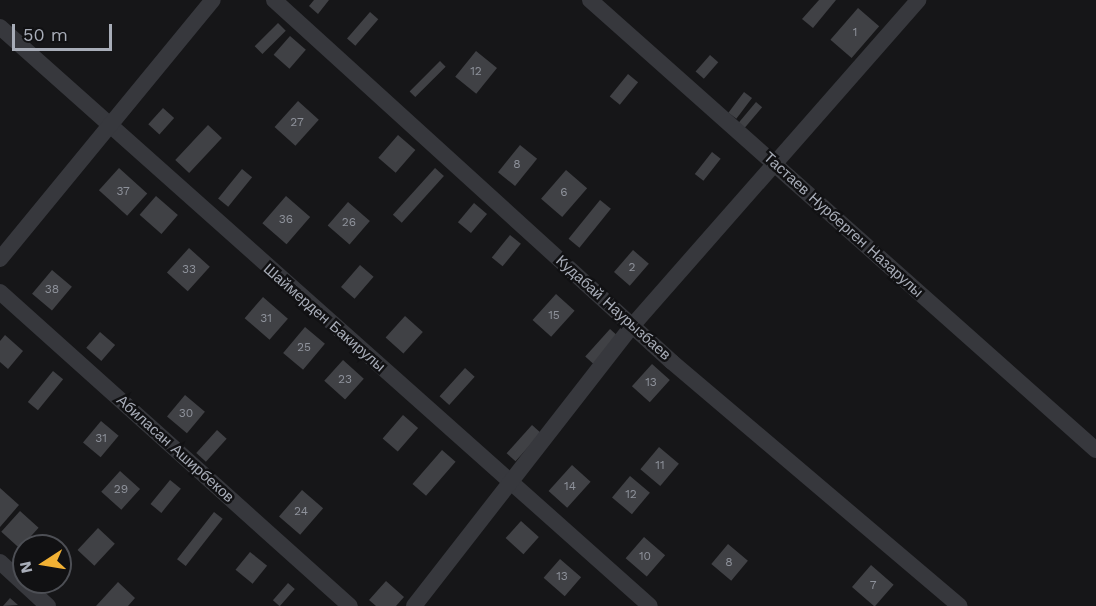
<!DOCTYPE html>
<meta charset="utf-8">
<style>
body{margin:0}
#map{position:relative;width:1096px;height:606px;overflow:hidden;background:#161618;font-family:"Work Sans",sans-serif}
div>[style]{position:absolute}
.building>*{inset:0;background:#404145;transform-origin:0 0}
.minor>*{height:16px;margin:-8px;padding:0 8px;transform-origin:8px;border-radius:8px;background:#37383d}
span{translate:-50% -50%;white-space:nowrap;text-align:center;line-height:1.15;-webkit-text-stroke:5px #111113;paint-order:stroke}
.number-label{font-size:12px;color:#8e929b}
.number-label span{-webkit-text-stroke-width:0}
.street-label{font-size:15px;color:#a8adb8}
.north{position:absolute;left:12px;top:534px;width:60px;height:60px;box-sizing:border-box;background:#111113;border:2px solid #4d4f55;border-radius:50%;rotate:258deg;font-size:16px;font-weight:700;line-height:24px;text-align:center;color:#a8adb8}
.north::after{content:'';display:block;margin:auto;width:21px;height:27px;background:#f2b134;clip-path:polygon(50% 0,100% 100%,50% 72%,0 100%)}
.scale{position:absolute;left:12px;top:24px;width:100px;height:27px;box-sizing:border-box;border:3px solid #a8adb8;border-top:0;padding-left:8px;font-size:18px;line-height:21px;white-space:nowrap;color:#a8adb8;-webkit-text-stroke:4px #111113;paint-order:stroke}
</style>
<div id="map">
<div class="building">
<div style="clip-path:polygon(314px 0,329px 0,318px 14px,309px 6px)"></div>
<div style="clip-path:polygon(819px 0,836px 0,813px 28px,802px 19px)"></div>
<div style="left:858px;top:8px;width:28px;height:42px;rotate:41deg"></div>
<div style="left:370px;top:12px;width:11px;height:35px;rotate:41deg"></div>
<div style="left:278px;top:23px;width:11px;height:33px;rotate:45deg"></div>
<div style="left:290px;top:36px;width:21px;height:25px;rotate:41deg"></div>
<div style="left:476px;top:51px;width:27px;height:33px;rotate:39deg"></div>
<div style="left:710px;top:55px;width:11px;height:22px;rotate:41deg"></div>
<div style="left:440px;top:61px;width:8px;height:43px;rotate:45deg"></div>
<div style="left:628px;top:74px;width:13px;height:29px;rotate:39deg"></div>
<div style="left:744px;top:92px;width:10px;height:26px;rotate:37deg"></div>
<div style="left:298px;top:101px;width:28px;height:35px;rotate:42deg"></div>
<div style="left:756px;top:102px;width:8px;height:28px;rotate:40deg"></div>
<div style="left:163px;top:108px;width:15px;height:22px;rotate:42deg"></div>
<div style="left:208px;top:125px;width:19px;height:48px;rotate:43deg"></div>
<div style="left:398px;top:135px;width:23px;height:30px;rotate:41deg"></div>
<div style="left:520px;top:145px;width:22px;height:35px;rotate:39deg"></div>
<div style="left:712px;top:152px;width:11px;height:28px;rotate:38deg"></div>
<div style="left:119px;top:168px;width:38px;height:30px;rotate:42deg"></div>
<div style="left:435px;top:168px;width:12px;height:63px;rotate:42deg"></div>
<div style="left:242px;top:169px;width:13px;height:38px;rotate:39deg"></div>
<div style="left:566px;top:170px;width:28px;height:38px;rotate:41deg"></div>
<div style="left:156px;top:196px;width:29px;height:25px;rotate:41deg"></div>
<div style="left:286px;top:196px;width:32px;height:36px;rotate:41deg"></div>
<div style="left:600px;top:200px;width:14px;height:50px;rotate:39deg"></div>
<div style="left:348px;top:202px;width:29px;height:31px;rotate:41deg"></div>
<div style="left:474px;top:203px;width:17px;height:25px;rotate:40deg"></div>
<div style="left:510px;top:235px;width:14px;height:29px;rotate:39deg"></div>
<div style="left:189px;top:248px;width:28px;height:33px;rotate:42deg"></div>
<div style="left:633px;top:250px;width:21px;height:29px;rotate:41deg"></div>
<div style="left:360px;top:265px;width:18px;height:29px;rotate:41deg"></div>
<div style="left:52px;top:270px;width:26px;height:31px;rotate:40deg"></div>
<div style="left:556px;top:294px;width:25px;height:35px;rotate:42deg"></div>
<div style="left:263px;top:297px;width:33px;height:28px;rotate:41deg"></div>
<div style="left:405px;top:316px;width:24px;height:29px;rotate:42deg"></div>
<div style="left:305px;top:327px;width:26px;height:34px;rotate:40deg"></div>
<div style="left:610px;top:329px;width:13px;height:37px;rotate:42deg"></div>
<div style="left:100px;top:332px;width:20px;height:21px;rotate:41deg"></div>
<div style="clip-path:polygon(5px 335px,23px 351px,8px 369px,0 362px,0 341px)"></div>
<div style="left:343px;top:360px;width:28px;height:28px;rotate:42deg"></div>
<div style="left:652px;top:364px;width:24px;height:30px;rotate:42deg"></div>
<div style="left:465px;top:368px;width:13px;height:38px;rotate:42deg"></div>
<div style="left:53px;top:371px;width:13px;height:40px;rotate:39deg"></div>
<div style="left:185px;top:395px;width:26px;height:28px;rotate:40deg"></div>
<div style="left:403px;top:415px;width:20px;height:31px;rotate:41deg"></div>
<div style="left:101px;top:421px;width:23px;height:28px;rotate:40deg"></div>
<div style="left:532px;top:425px;width:12px;height:38px;rotate:42deg"></div>
<div style="left:217px;top:430px;width:13px;height:31px;rotate:42deg"></div>
<div style="left:659px;top:447px;width:26px;height:29px;rotate:40deg"></div>
<div style="left:442px;top:450px;width:18px;height:45px;rotate:41deg"></div>
<div style="left:572px;top:465px;width:25px;height:35px;rotate:42deg"></div>
<div style="left:120px;top:471px;width:27px;height:28px;rotate:42deg"></div>
<div style="left:630px;top:476px;width:26px;height:28px;rotate:40deg"></div>
<div style="left:170px;top:480px;width:14px;height:31px;rotate:39deg"></div>
<div style="clip-path:polygon(0 488px,19px 505px,0 527px)"></div>
<div style="left:302px;top:490px;width:28px;height:35px;rotate:41deg"></div>
<div style="left:20px;top:511px;width:25px;height:28px;rotate:42deg"></div>
<div style="left:214px;top:512px;width:11px;height:60px;rotate:38deg"></div>
<div style="left:521px;top:521px;width:24px;height:23px;rotate:42deg"></div>
<div style="left:98px;top:528px;width:23px;height:30px;rotate:43deg"></div>
<div style="left:644px;top:537px;width:28px;height:28px;rotate:41deg"></div>
<div style="left:728px;top:544px;width:26px;height:26px;rotate:40deg"></div>
<div style="left:250px;top:552px;width:22px;height:23px;rotate:39deg"></div>
<div style="left:560px;top:559px;width:28px;height:25px;rotate:41deg"></div>
<div style="left:871px;top:565px;width:30px;height:29px;rotate:41deg"></div>
<div style="clip-path:polygon(386px 581px,404px 597px,396px 606px,376px 606px,369px 600px)"></div>
<div style="clip-path:polygon(118px 582px,135px 598px,128px 606px,96px 606px)"></div>
<div style="left:288px;top:583px;width:9px;height:23px;rotate:41deg"></div>
<div style="clip-path:polygon(10px 598px,18px 605px,3px 606px)"></div>
</div>
<div class="minor">
<div style="left:274px;top:0;width:538px;rotate:42.29deg"></div>
<div style="left:672px;top:362px;width:377px;rotate:40.3deg"></div>
<div style="left:590px;top:0;width:677px;rotate:41.65deg"></div>
<div style="left:0;top:27px;width:870px;rotate:41.69deg"></div>
<div style="left:0;top:259px;width:335px;rotate:-50.6deg"></div>
<div style="left:0;top:292px;width:470px;rotate:41.9deg"></div>
<div style="left:0;top:562px;width:65px;rotate:42.5deg"></div>
<div style="left:414px;top:606px;width:355px;rotate:-52.1deg"></div>
<div style="left:632px;top:326px;width:434px;rotate:-48.7deg"></div>
</div>
<div class="number-label">
<span style="left:855px;top:33px">1</span>
<span style="left:476px;top:72px">12</span>
<span style="left:297px;top:123px">27</span>
<span style="left:517px;top:165px">8</span>
<span style="left:123px;top:192px">37</span>
<span style="left:564px;top:193px">6</span>
<span style="left:286px;top:220px">36</span>
<span style="left:349px;top:223px">26</span>
<span style="left:632px;top:268px">2</span>
<span style="left:189px;top:270px">33</span>
<span style="left:52px;top:290px">38</span>
<span style="left:554px;top:316px">15</span>
<span style="left:266px;top:319px">31</span>
<span style="left:304px;top:348px">25</span>
<span style="left:345px;top:380px">23</span>
<span style="left:651px;top:383px">13</span>
<span style="left:186px;top:414px">30</span>
<span style="left:101px;top:439px">31</span>
<span style="left:660px;top:466px">11</span>
<span style="left:570px;top:487px">14</span>
<span style="left:121px;top:490px">29</span>
<span style="left:631px;top:495px">12</span>
<span style="left:301px;top:512px">24</span>
<span style="left:645px;top:557px">10</span>
<span style="left:729px;top:563px">8</span>
<span style="left:562px;top:577px">13</span>
<span style="left:873px;top:586px">7</span>
</div>
<div class="street-label">
<span style="left:843px;top:225px;rotate:42deg">Тастаев Нурберген Назарулы</span>
<span style="left:613px;top:308px;rotate:42deg">Кудабай Наурызбаев</span>
<span style="left:324px;top:318px;rotate:41deg">Шаймерден Бакирулы</span>
<span style="left:175px;top:449px;rotate:42deg">Абиласан Аширбеков</span>
</div>
<div class="north">N</div>
<div class="scale">50 m</div>
</div>
